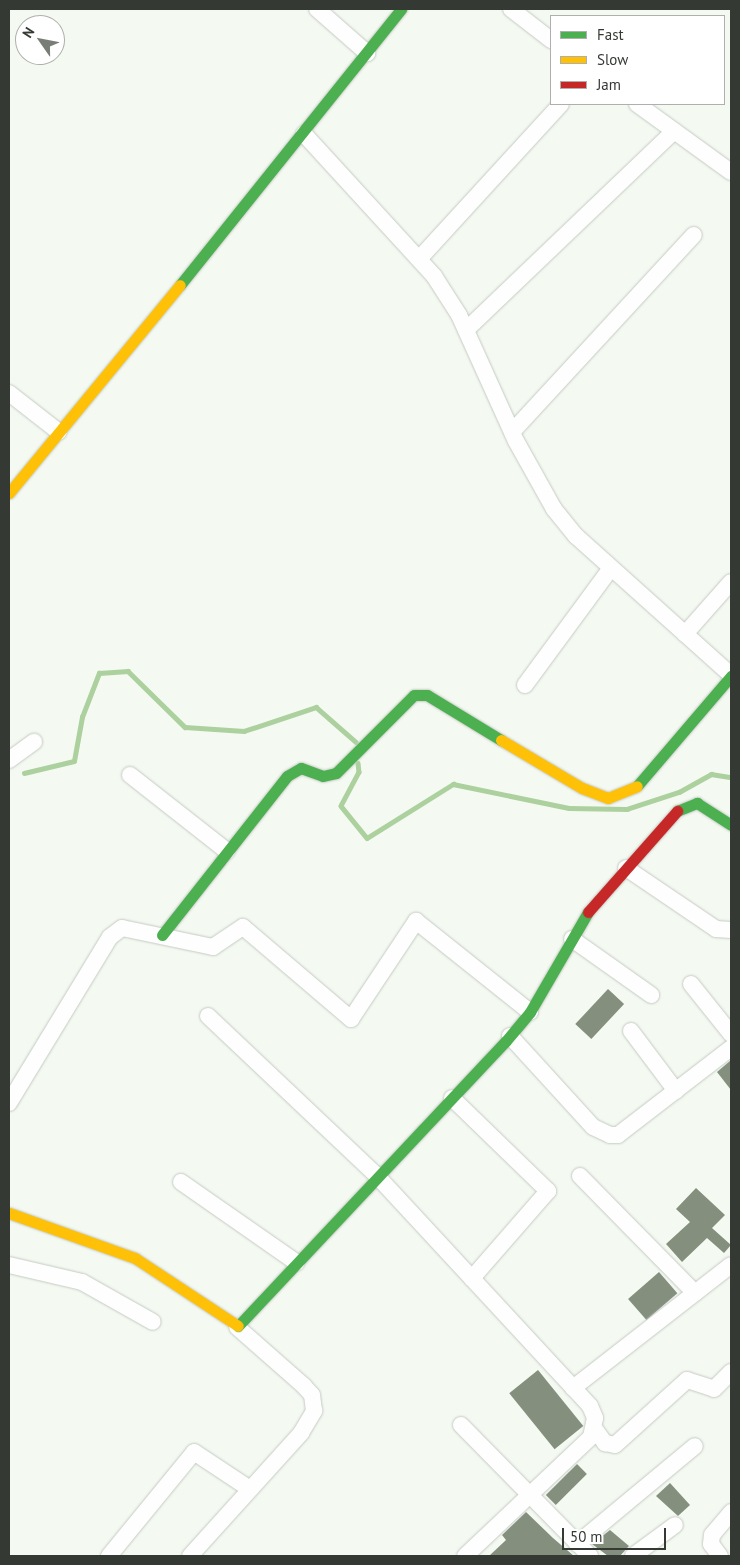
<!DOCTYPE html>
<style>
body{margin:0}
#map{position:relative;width:740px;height:1565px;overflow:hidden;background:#f4faf2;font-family:"PT Sans",sans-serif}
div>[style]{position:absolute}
.stream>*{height:4.5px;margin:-2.25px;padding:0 2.25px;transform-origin:2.25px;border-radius:2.25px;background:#acd19e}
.building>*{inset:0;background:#848f7e;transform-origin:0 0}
.roads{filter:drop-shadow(0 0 1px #c5cac3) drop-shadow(0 0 1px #c5cac3)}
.street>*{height:16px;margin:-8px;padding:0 8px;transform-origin:8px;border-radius:8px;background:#fdfefd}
.fast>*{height:11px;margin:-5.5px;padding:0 5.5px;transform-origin:5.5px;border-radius:5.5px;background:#4caf50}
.slow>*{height:11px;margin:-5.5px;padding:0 5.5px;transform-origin:5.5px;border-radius:5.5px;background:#ffc107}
.jam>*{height:11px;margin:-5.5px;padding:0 5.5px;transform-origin:5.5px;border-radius:5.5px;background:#c62828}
span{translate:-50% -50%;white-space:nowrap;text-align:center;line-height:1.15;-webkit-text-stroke:5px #fff;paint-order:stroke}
.frame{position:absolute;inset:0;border:10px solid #353933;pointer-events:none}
.legend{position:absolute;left:550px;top:15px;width:175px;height:90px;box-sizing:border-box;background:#fff;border:1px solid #aeb0ad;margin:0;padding:6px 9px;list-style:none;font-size:15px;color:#353933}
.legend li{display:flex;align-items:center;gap:10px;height:25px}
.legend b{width:25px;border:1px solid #aeb0ad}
.north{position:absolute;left:15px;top:15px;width:50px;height:50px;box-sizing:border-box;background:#fff;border:1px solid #aeb0ad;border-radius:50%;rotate:303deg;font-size:14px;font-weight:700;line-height:20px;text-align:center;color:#353933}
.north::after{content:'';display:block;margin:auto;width:18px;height:22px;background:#787d76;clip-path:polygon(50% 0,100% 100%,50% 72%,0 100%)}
.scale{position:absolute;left:562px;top:1528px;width:104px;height:22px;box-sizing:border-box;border:2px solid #353933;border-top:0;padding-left:6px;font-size:15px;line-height:18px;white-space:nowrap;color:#353933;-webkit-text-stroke:4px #fff;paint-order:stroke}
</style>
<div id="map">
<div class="stream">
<div style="left:358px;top:763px;width:9px;rotate:84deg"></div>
<div style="left:359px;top:772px;width:38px;rotate:118deg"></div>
<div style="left:341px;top:806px;width:41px;rotate:50.9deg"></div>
<div style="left:367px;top:838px;width:102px;rotate:-32.1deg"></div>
<div style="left:453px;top:784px;width:118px;rotate:11.7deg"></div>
<div style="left:569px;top:808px;width:58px;rotate:1deg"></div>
<div style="left:627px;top:809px;width:55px;rotate:-18.1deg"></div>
<div style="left:679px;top:792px;width:37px;rotate:-29deg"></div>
<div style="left:711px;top:774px;width:20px;rotate:9deg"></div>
<div style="left:24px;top:773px;width:51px;rotate:-13.5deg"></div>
<div style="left:74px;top:761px;width:45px;rotate:-79.7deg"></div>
<div style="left:82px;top:717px;width:47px;rotate:-68.9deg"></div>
<div style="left:99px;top:673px;width:29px;rotate:-4deg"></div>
<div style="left:128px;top:671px;width:80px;rotate:44.5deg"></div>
<div style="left:185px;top:727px;width:59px;rotate:3.9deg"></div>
<div style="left:244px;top:731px;width:76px;rotate:-18.4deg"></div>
<div style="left:316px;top:707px;width:53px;rotate:41.2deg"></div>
</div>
<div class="building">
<div style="left:608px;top:989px;width:22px;height:48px;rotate:43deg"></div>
<div style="clip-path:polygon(731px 1060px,731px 1090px,717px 1072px)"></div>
<div style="clip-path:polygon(696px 1188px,725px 1215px,712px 1228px,731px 1245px,724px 1253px,707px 1238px,682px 1262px,666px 1244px,690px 1222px,676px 1209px)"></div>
<div style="left:659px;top:1272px;width:28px;height:41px;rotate:49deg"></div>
<div style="left:538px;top:1370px;width:72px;height:37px;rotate:51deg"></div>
<div style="left:577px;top:1464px;width:14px;height:44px;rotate:45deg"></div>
<div style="clip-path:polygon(670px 1483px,690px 1505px,678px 1516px,656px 1496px)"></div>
<div style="clip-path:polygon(526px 1512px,553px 1538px,574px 1556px,489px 1556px,506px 1540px,502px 1535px)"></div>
<div style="clip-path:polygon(610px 1530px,629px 1546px,620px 1556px,608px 1556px,592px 1544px)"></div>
</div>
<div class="roads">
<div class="street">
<div style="left:317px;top:9px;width:67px;rotate:41.3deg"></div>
<div style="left:511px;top:9px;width:51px;rotate:37.8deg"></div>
<div style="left:637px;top:104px;width:116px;rotate:35.9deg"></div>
<div style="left:304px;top:134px;width:193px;rotate:47.5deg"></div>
<div style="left:434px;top:276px;width:46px;rotate:57.3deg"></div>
<div style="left:459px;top:315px;width:138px;rotate:65.7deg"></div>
<div style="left:516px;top:441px;width:78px;rotate:60.8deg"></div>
<div style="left:554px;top:509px;width:35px;rotate:51deg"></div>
<div style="left:576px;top:536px;width:208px;rotate:41.9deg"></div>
<div style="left:419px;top:259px;width:210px;rotate:-47.5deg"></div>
<div style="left:466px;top:330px;width:288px;rotate:-43.7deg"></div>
<div style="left:9px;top:393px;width:63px;rotate:38deg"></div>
<div style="left:512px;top:432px;width:268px;rotate:-47.3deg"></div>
<div style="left:685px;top:634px;width:69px;rotate:-48.5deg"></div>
<div style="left:525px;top:685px;width:145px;rotate:-53.7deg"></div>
<div style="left:9px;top:760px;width:31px;rotate:-36deg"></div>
<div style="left:130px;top:775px;width:123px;rotate:38.1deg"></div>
<div style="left:626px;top:868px;width:109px;rotate:34.1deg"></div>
<div style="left:716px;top:929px;width:15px;rotate:4deg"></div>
<div style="left:572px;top:939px;width:97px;rotate:35.3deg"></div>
<div style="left:691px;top:984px;width:64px;rotate:51.3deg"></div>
<div style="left:208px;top:1016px;width:234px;rotate:43.4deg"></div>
<div style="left:378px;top:1177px;width:312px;rotate:47.2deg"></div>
<div style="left:590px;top:1406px;width:13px;rotate:67deg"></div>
<div style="left:595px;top:1418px;width:19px;rotate:102deg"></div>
<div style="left:591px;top:1437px;width:173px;rotate:136.6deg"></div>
<div style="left:631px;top:1031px;width:75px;rotate:53.1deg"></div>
<div style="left:510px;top:1036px;width:123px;rotate:47.6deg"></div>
<div style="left:593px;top:1127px;width:19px;rotate:25deg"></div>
<div style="left:610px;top:1135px;width:8px"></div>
<div style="left:618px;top:1135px;width:143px;rotate:-37.6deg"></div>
<div style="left:452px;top:1098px;width:134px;rotate:44.1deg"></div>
<div style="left:548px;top:1191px;width:116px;rotate:131.1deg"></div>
<div style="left:9px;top:1103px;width:194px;rotate:-58.7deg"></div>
<div style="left:110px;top:937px;width:15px;rotate:-37deg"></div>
<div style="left:122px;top:928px;width:93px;rotate:11.8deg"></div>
<div style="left:213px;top:947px;width:36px;rotate:-34deg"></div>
<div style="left:243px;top:927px;width:142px;rotate:40.4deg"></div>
<div style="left:351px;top:1019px;width:118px;rotate:-56.4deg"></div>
<div style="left:416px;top:921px;width:146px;rotate:38.6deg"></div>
<div style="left:580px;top:1176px;width:164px;rotate:45.5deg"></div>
<div style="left:181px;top:1182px;width:141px;rotate:34.9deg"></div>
<div style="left:9px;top:1265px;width:75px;rotate:13.1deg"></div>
<div style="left:82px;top:1282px;width:81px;rotate:29.4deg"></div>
<div style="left:573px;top:1388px;width:200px;rotate:-37.9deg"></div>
<div style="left:461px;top:1425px;width:184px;rotate:45.4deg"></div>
<div style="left:594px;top:1428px;width:19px;rotate:54deg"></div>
<div style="left:605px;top:1443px;width:10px;rotate:11deg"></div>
<div style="left:615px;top:1445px;width:97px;rotate:-42.1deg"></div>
<div style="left:687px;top:1380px;width:28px;rotate:18deg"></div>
<div style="left:714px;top:1389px;width:24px;rotate:-45deg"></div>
<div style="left:577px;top:1544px;width:153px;rotate:-39.7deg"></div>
<div style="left:109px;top:1556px;width:134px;rotate:-50.7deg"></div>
<div style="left:194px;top:1452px;width:67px;rotate:33.5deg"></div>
<div style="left:190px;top:1556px;width:166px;rotate:-47.9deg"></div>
<div style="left:301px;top:1433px;width:26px;rotate:-59deg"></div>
<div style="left:314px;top:1411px;width:16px;rotate:-97deg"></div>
<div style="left:312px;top:1395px;width:12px;rotate:-132deg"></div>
<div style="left:304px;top:1386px;width:89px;rotate:-138.6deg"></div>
<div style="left:633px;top:1556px;width:52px;rotate:-36.4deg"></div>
<div style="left:720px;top:1556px;width:15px;rotate:-127deg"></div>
<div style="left:711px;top:1544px;width:9px;rotate:-84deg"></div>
<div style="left:712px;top:1535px;width:30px;rotate:-50deg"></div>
</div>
<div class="fast">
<div style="left:180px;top:285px;width:354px;rotate:-51.3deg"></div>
<div style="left:637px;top:786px;width:145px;rotate:-49.5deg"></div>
<div style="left:677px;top:811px;width:22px;rotate:-22deg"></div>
<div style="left:697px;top:803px;width:40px;rotate:32.9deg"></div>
<div style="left:162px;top:935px;width:202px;rotate:-51.8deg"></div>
<div style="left:287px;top:776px;width:16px;rotate:-30deg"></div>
<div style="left:301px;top:768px;width:23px;rotate:20deg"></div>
<div style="left:323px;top:776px;width:13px;rotate:-13deg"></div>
<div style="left:336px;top:773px;width:110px;rotate:-45deg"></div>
<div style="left:414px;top:695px;width:13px"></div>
<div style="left:427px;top:695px;width:87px;rotate:31.3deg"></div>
<div style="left:238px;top:1326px;width:390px;rotate:-46.8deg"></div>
<div style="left:505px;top:1042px;width:39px;rotate:-50deg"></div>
<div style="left:530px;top:1012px;width:116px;rotate:-59.9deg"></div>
</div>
<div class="slow">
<div style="left:9px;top:493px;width:269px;rotate:-50.6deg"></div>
<div style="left:501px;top:740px;width:94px;rotate:30.7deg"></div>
<div style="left:582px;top:788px;width:28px;rotate:21deg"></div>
<div style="left:608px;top:798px;width:31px;rotate:-22deg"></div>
<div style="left:9px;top:1213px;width:134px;rotate:19.7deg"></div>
<div style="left:135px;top:1258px;width:123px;rotate:33.4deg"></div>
</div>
<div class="jam">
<div style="left:588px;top:912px;width:135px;rotate:-48.6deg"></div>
</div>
</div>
<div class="frame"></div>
<ul class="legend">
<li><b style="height:6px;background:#4caf50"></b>Fast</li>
<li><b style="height:6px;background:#ffc107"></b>Slow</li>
<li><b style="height:6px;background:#c62828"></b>Jam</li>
</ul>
<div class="north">N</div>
<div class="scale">50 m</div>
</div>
